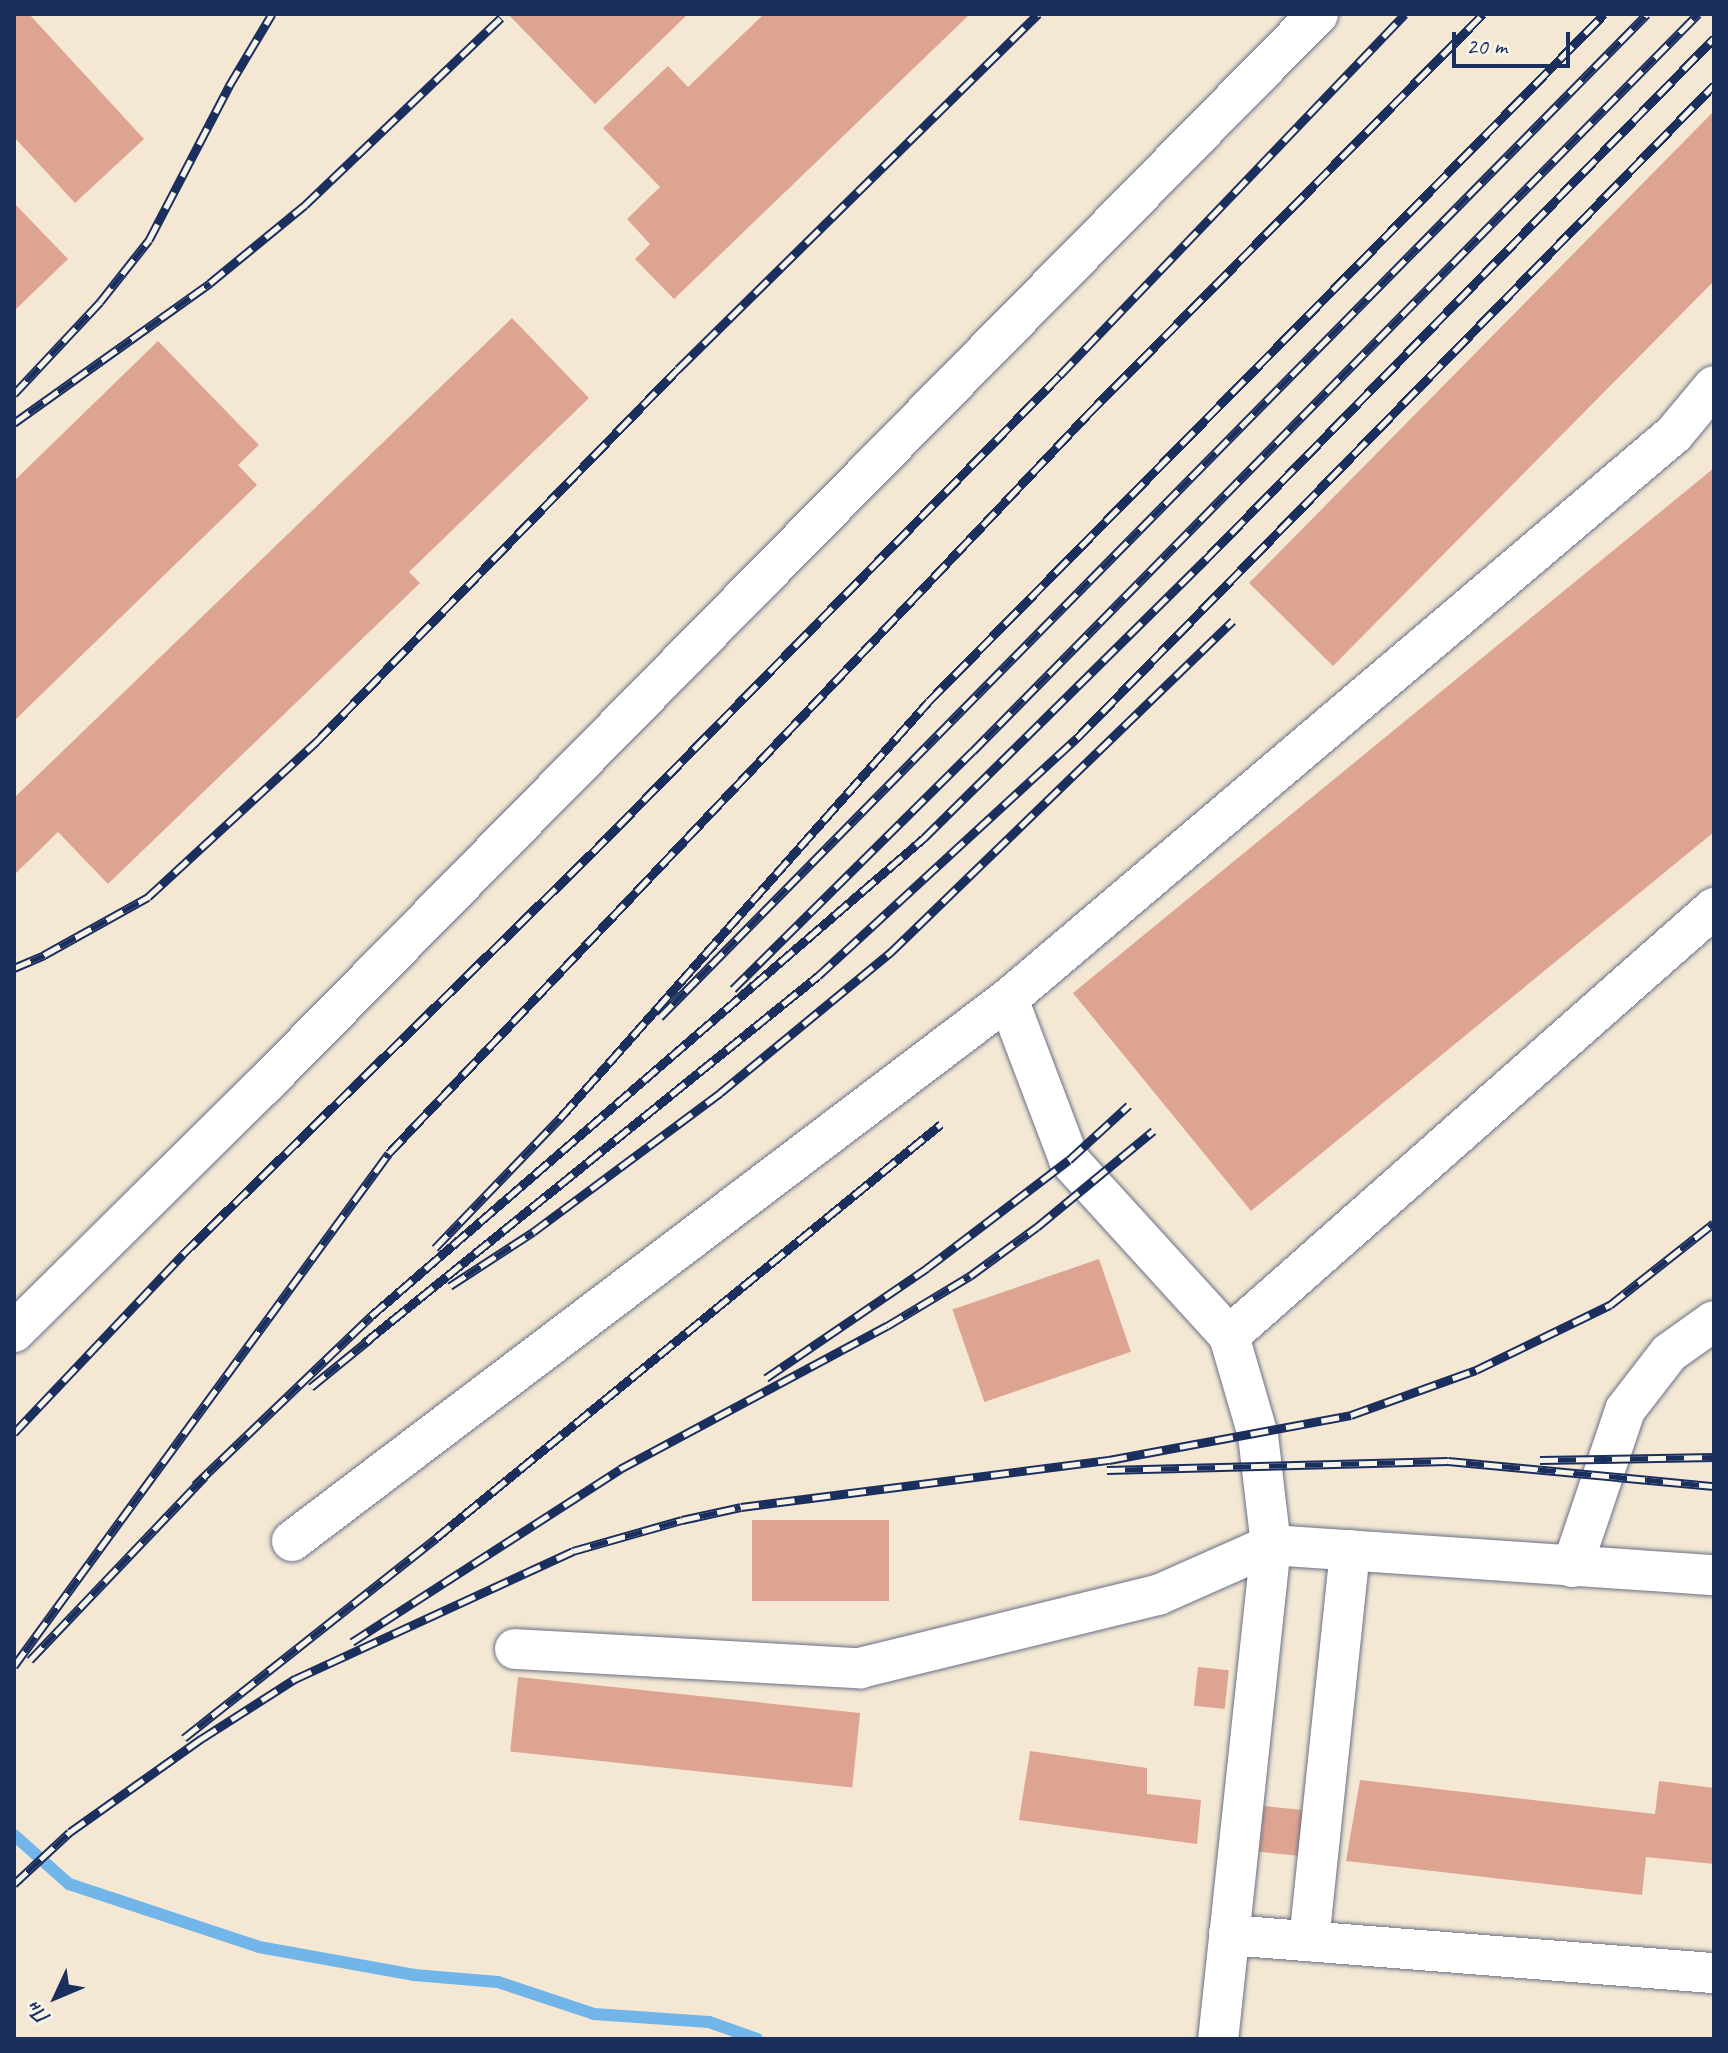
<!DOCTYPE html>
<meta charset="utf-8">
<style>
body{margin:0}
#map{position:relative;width:1728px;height:2053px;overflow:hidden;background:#f4e8d4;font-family:Caveat,sans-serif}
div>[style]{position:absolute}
.stream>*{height:12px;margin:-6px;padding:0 6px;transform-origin:6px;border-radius:6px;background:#72b5e8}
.building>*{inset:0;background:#dea492;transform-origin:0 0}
.roads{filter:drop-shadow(0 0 2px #677087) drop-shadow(0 0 2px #677087)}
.minor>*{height:40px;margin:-20px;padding:0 20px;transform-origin:20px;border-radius:20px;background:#fff}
.rail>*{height:9px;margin-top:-4.5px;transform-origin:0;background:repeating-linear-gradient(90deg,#f7f3e8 0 18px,#1b2f5e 0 36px);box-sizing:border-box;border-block:2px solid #1b2f5e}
span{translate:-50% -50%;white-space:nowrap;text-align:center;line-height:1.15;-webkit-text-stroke:8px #f7f3e8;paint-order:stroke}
.frame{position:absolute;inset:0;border:16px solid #1b2f5e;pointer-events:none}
.north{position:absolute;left:16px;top:1957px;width:80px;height:80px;-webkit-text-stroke:6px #f7f3e8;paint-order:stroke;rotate:226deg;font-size:22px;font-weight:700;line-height:32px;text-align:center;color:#1b2f5e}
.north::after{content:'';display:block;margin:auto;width:28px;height:36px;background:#1b2f5e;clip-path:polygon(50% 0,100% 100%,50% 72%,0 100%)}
.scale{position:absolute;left:1452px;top:32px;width:118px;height:36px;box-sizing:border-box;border:4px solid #1b2f5e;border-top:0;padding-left:10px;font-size:24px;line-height:28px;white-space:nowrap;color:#1b2f5e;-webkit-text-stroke:6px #f7f3e8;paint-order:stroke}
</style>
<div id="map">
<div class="stream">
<div style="left:14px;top:1835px;width:74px;rotate:41.7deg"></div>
<div style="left:69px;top:1884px;width:200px;rotate:18.3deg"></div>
<div style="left:259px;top:1947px;width:158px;rotate:10.2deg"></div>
<div style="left:414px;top:1975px;width:84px;rotate:4.8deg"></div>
<div style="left:498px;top:1982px;width:101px;rotate:18.4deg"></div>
<div style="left:594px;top:2014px;width:115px;rotate:4deg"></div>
<div style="left:709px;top:2022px;width:51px;rotate:19.5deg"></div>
</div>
<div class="building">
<div style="clip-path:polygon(14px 14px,29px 14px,144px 139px,75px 203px,14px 137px)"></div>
<div style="clip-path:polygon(508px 14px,688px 14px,595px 104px)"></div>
<div style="clip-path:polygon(764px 14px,970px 14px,674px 299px,635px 259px,650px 244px,627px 219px,660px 187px,603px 128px,668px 66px,688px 87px)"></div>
<div style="clip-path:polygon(1714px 111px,1714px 281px,1333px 666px,1249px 583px)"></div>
<div style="clip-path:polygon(14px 203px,68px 259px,14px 311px)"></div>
<div style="clip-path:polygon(512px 318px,589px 398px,409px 572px,420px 583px,108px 884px,58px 832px,14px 875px,14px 798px)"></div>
<div style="clip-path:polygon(158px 341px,259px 445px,238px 465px,257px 485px,14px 721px,14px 481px)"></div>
<div style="clip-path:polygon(1714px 468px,1714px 832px,1251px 1211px,1073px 993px)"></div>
<div style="left:1099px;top:1259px;width:98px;height:155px;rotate:71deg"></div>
<div style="left:889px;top:1520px;width:81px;height:137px;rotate:90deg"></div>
<div style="left:1198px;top:1667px;width:31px;height:39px;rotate:6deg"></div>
<div style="left:518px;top:1677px;width:344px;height:75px;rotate:6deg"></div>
<div style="clip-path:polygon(1030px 1751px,1147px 1768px,1147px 1794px,1201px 1800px,1197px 1844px,1019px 1820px)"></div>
<div style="clip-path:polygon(1360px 1780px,1655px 1814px,1659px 1781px,1714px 1788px,1714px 1864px,1646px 1857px,1642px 1895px,1346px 1861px)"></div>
<div style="left:1264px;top:1806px;width:39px;height:46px;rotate:6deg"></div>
</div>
<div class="roads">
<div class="minor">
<div style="left:1008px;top:999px;width:172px;rotate:69.2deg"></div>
<div style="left:1069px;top:1160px;width:238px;rotate:47.7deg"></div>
<div style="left:1229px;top:1336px;width:103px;rotate:73.7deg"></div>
<div style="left:1258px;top:1435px;width:111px;rotate:83.3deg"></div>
<div style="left:1271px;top:1545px;width:497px;rotate:96.1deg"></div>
<div style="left:14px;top:1332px;width:350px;rotate:-44.7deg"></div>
<div style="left:263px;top:1086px;width:1504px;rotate:-45.46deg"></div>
<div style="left:1229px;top:1336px;width:647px;rotate:-41.43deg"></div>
<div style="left:292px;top:1541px;width:898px;rotate:-37.13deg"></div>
<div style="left:1008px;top:999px;width:873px;rotate:-40.31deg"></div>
<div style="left:1674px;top:434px;width:62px;rotate:-50.2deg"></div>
<div style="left:1572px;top:1567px;width:166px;rotate:-71.3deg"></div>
<div style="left:1625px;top:1410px;width:72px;rotate:-52.3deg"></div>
<div style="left:1669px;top:1353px;width:55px;rotate:-35.4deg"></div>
<div style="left:515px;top:1649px;width:346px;rotate:3.2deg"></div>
<div style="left:860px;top:1668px;width:307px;rotate:-13.8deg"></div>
<div style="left:1158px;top:1595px;width:124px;rotate:-23.9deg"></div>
<div style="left:1271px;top:1545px;width:444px;rotate:3.9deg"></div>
<div style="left:1229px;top:1935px;width:486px;rotate:4.5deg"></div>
<div style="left:1309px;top:1941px;width:393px;rotate:-84deg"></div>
</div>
</div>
<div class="rail">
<div style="left:14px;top:394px;width:126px;rotate:-46.9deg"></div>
<div style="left:100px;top:302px;width:79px;rotate:-51.7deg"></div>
<div style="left:149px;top:240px;width:174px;rotate:-62.5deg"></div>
<div style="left:229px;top:86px;width:84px;rotate:-59.2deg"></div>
<div style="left:14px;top:423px;width:241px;rotate:-35.5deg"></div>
<div style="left:210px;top:283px;width:123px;rotate:-39.4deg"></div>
<div style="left:305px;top:205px;width:271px;rotate:-43.7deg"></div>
<div style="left:14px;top:968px;width:33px;rotate:-23deg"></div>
<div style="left:44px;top:955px;width:119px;rotate:-29.1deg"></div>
<div style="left:148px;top:897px;width:230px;rotate:-42.7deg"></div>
<div style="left:317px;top:741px;width:518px;rotate:-45.86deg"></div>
<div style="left:678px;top:369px;width:506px;rotate:-44.6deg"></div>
<div style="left:733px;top:989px;width:338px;rotate:-44.8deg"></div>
<div style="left:973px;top:751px;width:1034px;rotate:-45.47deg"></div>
<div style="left:660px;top:1017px;width:1407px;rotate:-45.46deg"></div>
<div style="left:435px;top:1248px;width:182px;rotate:-46.1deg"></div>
<div style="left:561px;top:1117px;width:555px;rotate:-48.5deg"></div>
<div style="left:929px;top:701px;width:963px;rotate:-45.5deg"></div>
<div style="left:450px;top:1286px;width:99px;rotate:-33deg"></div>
<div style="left:533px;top:1232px;width:233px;rotate:-36.6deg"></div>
<div style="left:720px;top:1093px;width:222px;rotate:-39.5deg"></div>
<div style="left:891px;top:952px;width:476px;rotate:-44.1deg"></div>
<div style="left:363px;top:1344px;width:585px;rotate:-38.97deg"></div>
<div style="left:818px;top:976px;width:352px;rotate:-42.6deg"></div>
<div style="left:1077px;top:738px;width:912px;rotate:-45.71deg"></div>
<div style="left:766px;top:1378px;width:195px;rotate:-34.3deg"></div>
<div style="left:927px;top:1268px;width:178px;rotate:-37.3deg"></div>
<div style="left:1069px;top:1160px;width:81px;rotate:-42.5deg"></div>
<div style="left:311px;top:1387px;width:76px;rotate:-39.1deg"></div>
<div style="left:14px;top:1433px;width:246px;rotate:-46.6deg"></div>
<div style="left:183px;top:1254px;width:574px;rotate:-44.44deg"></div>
<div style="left:593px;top:852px;width:668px;rotate:-45.61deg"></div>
<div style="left:1060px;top:375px;width:499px;rotate:-46.3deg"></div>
<div style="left:1540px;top:1460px;width:174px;rotate:-1deg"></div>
<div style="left:1107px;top:1470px;width:341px;rotate:-1.5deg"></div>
<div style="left:1448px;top:1461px;width:267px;rotate:5.4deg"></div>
<div style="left:195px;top:1485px;width:244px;rotate:-43.8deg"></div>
<div style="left:371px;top:1316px;width:731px;rotate:-40.84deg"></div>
<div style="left:924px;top:838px;width:397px;rotate:-44.7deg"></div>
<div style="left:1206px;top:559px;width:728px;rotate:-45.72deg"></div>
<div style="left:352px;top:1642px;width:319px;rotate:-32.8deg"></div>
<div style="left:620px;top:1469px;width:303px;rotate:-28.2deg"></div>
<div style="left:887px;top:1326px;width:97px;rotate:-31.1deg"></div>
<div style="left:970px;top:1276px;width:83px;rotate:-36.2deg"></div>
<div style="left:1037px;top:1227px;width:151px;rotate:-39.6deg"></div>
<div style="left:30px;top:1660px;width:253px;rotate:-46.4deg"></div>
<div style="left:14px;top:1666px;width:635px;rotate:-53.83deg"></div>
<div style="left:389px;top:1153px;width:1017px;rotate:-46.59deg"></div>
<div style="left:1088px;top:414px;width:562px;rotate:-45.36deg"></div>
<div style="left:184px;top:1738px;width:322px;rotate:-38.4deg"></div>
<div style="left:436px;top:1538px;width:653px;rotate:-39.34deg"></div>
<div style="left:14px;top:1884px;width:76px;rotate:-42.9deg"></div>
<div style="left:70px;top:1832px;width:161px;rotate:-35.4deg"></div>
<div style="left:201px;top:1739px;width:112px;rotate:-32.6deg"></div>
<div style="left:295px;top:1679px;width:306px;rotate:-24.7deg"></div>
<div style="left:573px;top:1551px;width:113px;rotate:-15.9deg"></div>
<div style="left:682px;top:1520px;width:60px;rotate:-12.4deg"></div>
<div style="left:741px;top:1507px;width:371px;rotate:-7.3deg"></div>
<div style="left:1109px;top:1460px;width:246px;rotate:-10.5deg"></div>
<div style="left:1351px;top:1415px;width:133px;rotate:-19.8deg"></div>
<div style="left:1476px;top:1370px;width:149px;rotate:-25.9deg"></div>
<div style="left:1610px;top:1305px;width:132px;rotate:-38.3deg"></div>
</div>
<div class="frame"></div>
<div class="north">Пн</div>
<div class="scale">20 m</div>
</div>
